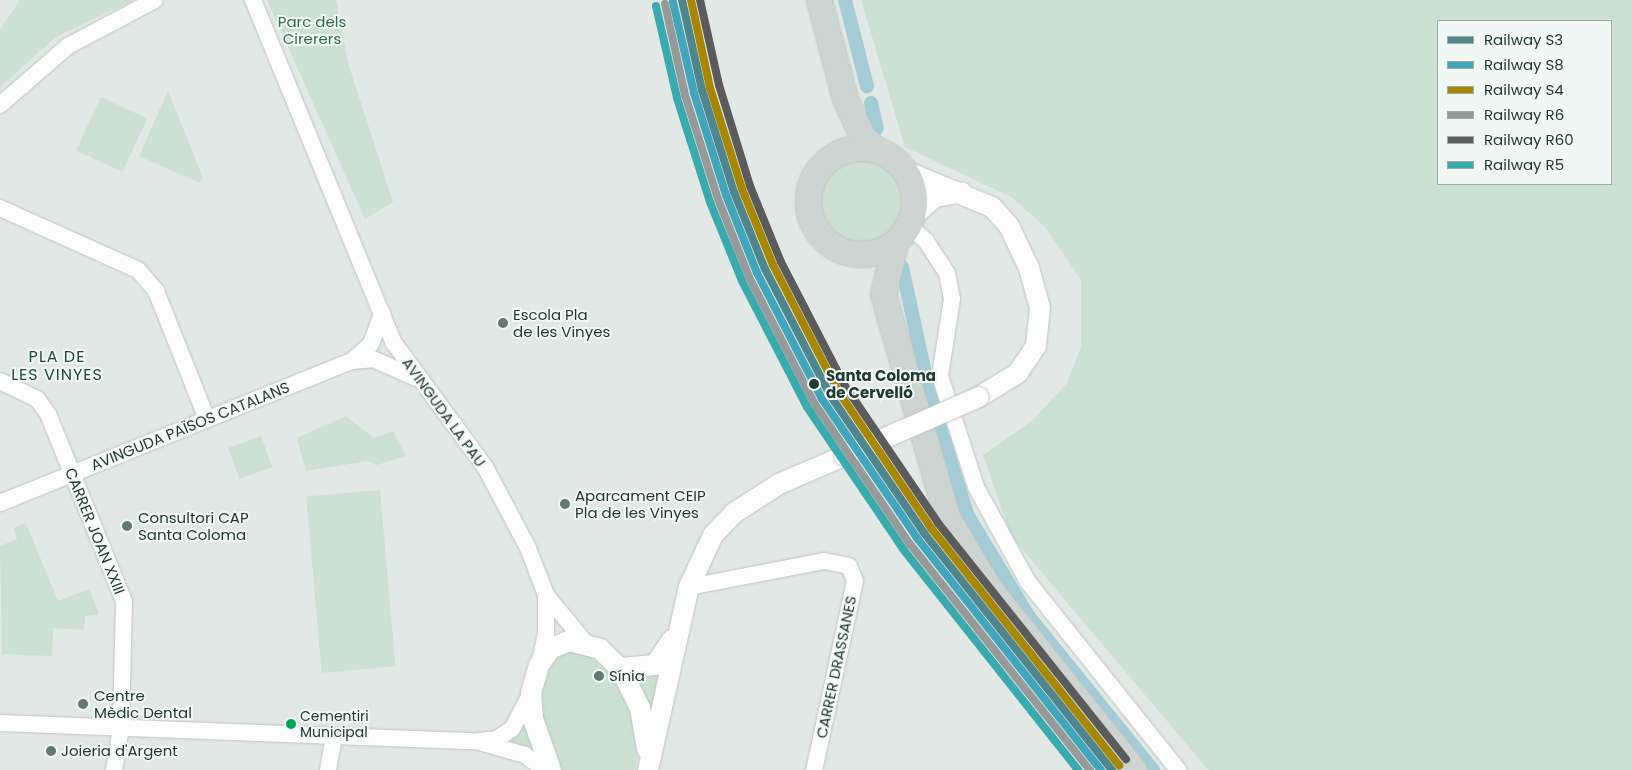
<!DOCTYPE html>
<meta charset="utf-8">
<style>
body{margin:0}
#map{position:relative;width:1632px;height:770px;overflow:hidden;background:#e2e8e5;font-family:Poppins,sans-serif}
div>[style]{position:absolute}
.green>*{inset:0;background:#cce0d3;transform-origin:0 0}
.round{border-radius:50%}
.canal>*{height:14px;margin:-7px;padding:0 7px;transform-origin:7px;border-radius:7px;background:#a4ccd4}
.roads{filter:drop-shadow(0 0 1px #bfc5c2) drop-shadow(0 0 1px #bfc5c2)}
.minor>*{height:16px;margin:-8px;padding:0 8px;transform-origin:8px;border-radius:8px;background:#fbfcfb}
.tertiary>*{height:20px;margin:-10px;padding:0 10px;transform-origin:10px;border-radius:10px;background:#fbfcfb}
.primary>*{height:25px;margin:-12.5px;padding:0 12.5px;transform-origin:12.5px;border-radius:12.5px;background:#cdd4d2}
.primary>.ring{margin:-12.5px;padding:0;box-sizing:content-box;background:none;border:25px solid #cdd4d2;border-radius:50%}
.bridges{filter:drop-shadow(0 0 1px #bfc5c2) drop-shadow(0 0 1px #bfc5c2)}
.tertiary-bridge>*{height:20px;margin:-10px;padding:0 10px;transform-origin:10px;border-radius:10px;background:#fbfcfb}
.rail-1>*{height:8px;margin:-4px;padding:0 4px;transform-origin:4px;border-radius:4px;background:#4f868e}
.rail-2>*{height:8px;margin:-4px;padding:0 4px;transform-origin:4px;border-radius:4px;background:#41a5bc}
.rail-3>*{height:8px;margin:-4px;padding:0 4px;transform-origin:4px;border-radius:4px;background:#a78600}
.rail-4>*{height:8px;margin:-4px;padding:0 4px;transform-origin:4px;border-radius:4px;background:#969b9a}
.rail-5>*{height:8px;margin:-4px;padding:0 4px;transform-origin:4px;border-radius:4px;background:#5b5b5b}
.rail-6>*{height:8px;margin:-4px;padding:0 4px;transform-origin:4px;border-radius:4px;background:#39abae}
.dots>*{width:14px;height:14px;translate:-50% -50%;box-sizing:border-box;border:2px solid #f0f7f4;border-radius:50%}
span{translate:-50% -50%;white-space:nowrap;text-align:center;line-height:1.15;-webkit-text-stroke:4px #f0f7f4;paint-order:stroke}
.bus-label{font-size:14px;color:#223a34}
.left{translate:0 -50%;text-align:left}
.park-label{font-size:15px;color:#2e6e49}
.poi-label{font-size:15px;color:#223a34}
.stop-label{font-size:15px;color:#223a34;font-weight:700}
.street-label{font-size:15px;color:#223a34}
.neighbourhood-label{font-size:16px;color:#1f4a41;letter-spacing:1px}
.legend{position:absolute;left:1437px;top:20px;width:175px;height:165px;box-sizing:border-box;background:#f0f7f4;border:1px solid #9eaba7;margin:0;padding:6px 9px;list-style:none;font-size:15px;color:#223a34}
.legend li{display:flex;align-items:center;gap:10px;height:25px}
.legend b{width:25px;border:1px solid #9eaba7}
</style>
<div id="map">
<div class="green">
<div style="clip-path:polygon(20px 0,134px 0,56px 37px,0 87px,0 30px)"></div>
<div style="clip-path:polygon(267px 0,336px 0,348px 63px,393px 202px,365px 219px)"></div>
<div style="clip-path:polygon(evenodd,861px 0,1632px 0,1632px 770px,1209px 770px,1205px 766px,1011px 536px,983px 455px,1032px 421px,1067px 383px,1081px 347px,1081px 280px,1046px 228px,1013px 198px,905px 147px,861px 0,1438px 21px,1611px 21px,1611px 184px,1438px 184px,1438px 21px)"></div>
<div style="clip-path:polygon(168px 91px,203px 178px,200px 183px,139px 156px)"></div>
<div style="left:101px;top:97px;width:51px;height:59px;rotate:25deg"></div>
<div class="round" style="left:817px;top:156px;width:88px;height:88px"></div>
<div style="clip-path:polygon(346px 416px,374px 438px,393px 431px,406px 456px,377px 465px,368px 461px,306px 471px,297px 438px)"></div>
<div style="left:261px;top:436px;width:33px;height:35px;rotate:70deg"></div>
<div style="left:380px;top:490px;width:177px;height:74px;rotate:85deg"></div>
<div style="clip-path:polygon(26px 523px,58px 601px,89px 589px,99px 614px,85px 616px,84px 630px,53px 628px,52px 656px,2px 654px,0 546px,17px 539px,14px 528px)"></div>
<div style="clip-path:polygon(564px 650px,581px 650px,618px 678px,639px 741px,636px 770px,561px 770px,547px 741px,539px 697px,550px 662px)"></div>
<div style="clip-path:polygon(661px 671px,652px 715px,636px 677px)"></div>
<div style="clip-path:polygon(525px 723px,533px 750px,533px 752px,502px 742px)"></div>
</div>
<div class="canal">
<div style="left:845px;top:0;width:89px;rotate:75.7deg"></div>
<div style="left:871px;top:103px;width:26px;rotate:77deg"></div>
<div style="left:902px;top:267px;width:128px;rotate:77.8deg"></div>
<div style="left:929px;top:392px;width:128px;rotate:72.7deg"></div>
<div style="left:967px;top:514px;width:120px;rotate:59deg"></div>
<div style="left:1029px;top:617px;width:197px;rotate:51deg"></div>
</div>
<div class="roads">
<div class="minor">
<div style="left:253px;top:0;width:371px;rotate:67.7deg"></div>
<div style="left:394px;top:343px;width:154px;rotate:53.7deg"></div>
<div style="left:485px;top:467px;width:92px;rotate:62deg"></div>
<div style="left:528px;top:548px;width:50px;rotate:69deg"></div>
<div style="left:546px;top:595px;width:60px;rotate:50.4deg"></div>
<div style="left:0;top:105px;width:90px;rotate:-40.9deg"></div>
<div style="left:68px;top:46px;width:98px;rotate:-27.9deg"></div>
<div style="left:0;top:208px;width:151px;rotate:24.2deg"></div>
<div style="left:138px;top:270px;width:28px;rotate:49deg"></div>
<div style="left:156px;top:291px;width:138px;rotate:68.3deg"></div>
<div style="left:909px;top:226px;width:23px;rotate:41deg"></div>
<div style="left:926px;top:241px;width:38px;rotate:57deg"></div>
<div style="left:947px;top:273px;width:26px;rotate:79deg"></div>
<div style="left:952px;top:299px;width:78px;rotate:98.9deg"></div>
<div style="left:940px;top:376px;width:117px;rotate:72deg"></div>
<div style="left:976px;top:487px;width:108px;rotate:61.3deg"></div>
<div style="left:1028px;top:582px;width:241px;rotate:51.4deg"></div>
<div style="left:352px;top:361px;width:25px;rotate:-42deg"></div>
<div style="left:371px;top:344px;width:33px;rotate:-70deg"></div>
<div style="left:0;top:381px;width:41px;rotate:25.9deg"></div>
<div style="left:37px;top:399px;width:19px;rotate:54deg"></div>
<div style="left:48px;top:414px;width:202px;rotate:67.9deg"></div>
<div style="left:124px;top:601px;width:127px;rotate:91.4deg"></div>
<div style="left:121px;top:728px;width:43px;rotate:99.5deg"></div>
<div style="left:0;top:503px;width:380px;rotate:-22deg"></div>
<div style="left:352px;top:361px;width:21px;rotate:-5deg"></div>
<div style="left:373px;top:359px;width:47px;rotate:23.8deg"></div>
<div style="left:689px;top:587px;width:137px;rotate:-10.9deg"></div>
<div style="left:824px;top:561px;width:25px;rotate:11deg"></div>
<div style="left:849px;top:566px;width:16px;rotate:68deg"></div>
<div style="left:855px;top:581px;width:193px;rotate:102.2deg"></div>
<div style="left:540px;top:662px;width:29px;rotate:-78deg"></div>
<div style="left:546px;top:634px;width:39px;rotate:-90deg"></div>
<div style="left:0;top:723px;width:479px;rotate:2.2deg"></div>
<div style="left:479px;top:741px;width:18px;rotate:-6deg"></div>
<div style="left:497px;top:739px;width:18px;rotate:-34deg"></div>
<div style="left:512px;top:729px;width:40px;rotate:-62deg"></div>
<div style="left:483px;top:743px;width:44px;rotate:15.9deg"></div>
<div style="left:525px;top:755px;width:25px;rotate:37deg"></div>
<div style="left:328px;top:770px;width:34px;rotate:-80deg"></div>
</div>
<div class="tertiary">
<div style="left:905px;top:171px;width:94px;rotate:22.5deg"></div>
<div style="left:992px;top:207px;width:25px;rotate:48deg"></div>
<div style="left:1009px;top:226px;width:47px;rotate:64.5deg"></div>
<div style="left:1029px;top:268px;width:41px;rotate:74.6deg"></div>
<div style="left:1040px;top:308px;width:38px;rotate:96deg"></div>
<div style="left:1036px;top:346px;width:32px;rotate:124deg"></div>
<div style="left:1018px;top:373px;width:46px;rotate:148.4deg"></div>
<div style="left:912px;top:217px;width:30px;rotate:-41deg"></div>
<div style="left:935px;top:197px;width:27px;rotate:-10deg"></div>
<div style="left:620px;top:668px;width:35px;rotate:-5deg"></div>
<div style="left:655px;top:665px;width:30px;rotate:-56deg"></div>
<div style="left:551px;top:770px;width:54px;rotate:-109.4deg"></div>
<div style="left:533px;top:719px;width:26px;rotate:-94deg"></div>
<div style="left:531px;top:693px;width:29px;rotate:-74deg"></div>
<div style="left:539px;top:665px;width:19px;rotate:-55deg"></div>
<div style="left:550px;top:649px;width:21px;rotate:-23deg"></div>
<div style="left:569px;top:641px;width:32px;rotate:14deg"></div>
<div style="left:600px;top:649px;width:28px;rotate:44deg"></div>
<div style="left:620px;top:668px;width:45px;rotate:63.4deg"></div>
<div style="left:640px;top:708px;width:42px;rotate:80.3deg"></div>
<div style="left:648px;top:770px;width:188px;rotate:-77.4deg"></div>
<div style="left:689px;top:587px;width:57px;rotate:-65.2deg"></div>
<div style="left:713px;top:535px;width:30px;rotate:-46deg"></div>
<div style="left:734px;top:513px;width:54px;rotate:-32.8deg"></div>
<div style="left:779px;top:484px;width:71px;rotate:-23.3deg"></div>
</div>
<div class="primary">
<div style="left:819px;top:0;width:102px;rotate:75.3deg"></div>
<div style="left:845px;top:99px;width:42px;rotate:64.7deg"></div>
<div style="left:863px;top:137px;width:18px;rotate:43deg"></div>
<div class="ring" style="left:808px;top:148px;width:81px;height:81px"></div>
<div style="left:895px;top:243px;width:52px;rotate:103.2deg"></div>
<div style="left:883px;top:294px;width:232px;rotate:74deg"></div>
<div style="left:947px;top:517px;width:82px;rotate:59.4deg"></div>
<div style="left:989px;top:588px;width:233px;rotate:51.5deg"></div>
</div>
</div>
<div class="bridges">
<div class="tertiary-bridge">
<div style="left:844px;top:456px;width:147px;rotate:-23.6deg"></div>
</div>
</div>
<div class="rail-1">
<div style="left:682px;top:0;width:92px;rotate:77.5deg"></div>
<div style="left:702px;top:90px;width:107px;rotate:72.6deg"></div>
<div style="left:734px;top:192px;width:83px;rotate:68.1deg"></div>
<div style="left:765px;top:269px;width:142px;rotate:62.7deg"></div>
<div style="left:830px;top:395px;width:167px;rotate:55.7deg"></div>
<div style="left:924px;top:533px;width:303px;rotate:51.6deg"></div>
</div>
<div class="rail-2">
<div style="left:673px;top:2px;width:93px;rotate:77deg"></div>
<div style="left:694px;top:93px;width:107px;rotate:72.6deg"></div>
<div style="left:726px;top:195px;width:84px;rotate:68.3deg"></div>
<div style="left:757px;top:273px;width:142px;rotate:62.7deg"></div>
<div style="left:822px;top:399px;width:168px;rotate:55.6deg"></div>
<div style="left:917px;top:538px;width:296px;rotate:51.6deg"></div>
</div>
<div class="rail-3">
<div style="left:691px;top:0;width:90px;rotate:77.8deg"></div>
<div style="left:710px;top:88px;width:106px;rotate:72.4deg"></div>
<div style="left:742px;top:189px;width:82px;rotate:67.8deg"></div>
<div style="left:773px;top:265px;width:142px;rotate:62.7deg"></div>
<div style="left:838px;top:391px;width:166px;rotate:55.8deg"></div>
<div style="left:931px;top:528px;width:303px;rotate:51.6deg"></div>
</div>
<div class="rail-4">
<div style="left:665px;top:4px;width:93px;rotate:77.6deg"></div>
<div style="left:685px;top:95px;width:109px;rotate:72.4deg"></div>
<div style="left:718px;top:199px;width:84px;rotate:68.3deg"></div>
<div style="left:749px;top:277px;width:142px;rotate:62.7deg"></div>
<div style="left:814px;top:403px;width:171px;rotate:55.8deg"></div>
<div style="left:910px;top:544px;width:289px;rotate:51.5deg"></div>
</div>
<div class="rail-5">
<div style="left:700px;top:0;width:87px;rotate:77.4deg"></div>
<div style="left:719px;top:85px;width:106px;rotate:72.9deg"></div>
<div style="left:750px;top:186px;width:82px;rotate:67.8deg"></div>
<div style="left:781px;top:262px;width:140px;rotate:62.7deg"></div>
<div style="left:845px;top:386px;width:166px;rotate:55.8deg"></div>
<div style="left:938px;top:523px;width:302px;rotate:51.5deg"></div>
</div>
<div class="rail-6">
<div style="left:656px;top:6px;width:94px;rotate:77.1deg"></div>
<div style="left:677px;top:98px;width:109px;rotate:72.4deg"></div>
<div style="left:710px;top:202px;width:85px;rotate:67.9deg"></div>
<div style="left:742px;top:281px;width:142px;rotate:62.7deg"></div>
<div style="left:807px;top:407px;width:171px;rotate:55.9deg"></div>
<div style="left:903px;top:549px;width:282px;rotate:51.6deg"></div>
</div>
<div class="dots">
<div style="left:503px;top:323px;background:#657772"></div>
<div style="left:814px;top:384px;background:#223a34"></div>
<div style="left:565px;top:504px;background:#657772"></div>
<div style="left:127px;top:526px;background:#657772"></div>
<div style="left:599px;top:676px;background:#657772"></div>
<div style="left:83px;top:704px;background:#657772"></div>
<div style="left:291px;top:724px;background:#00a651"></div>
<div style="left:51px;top:751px;background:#657772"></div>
</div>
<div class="bus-label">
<span class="left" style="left:300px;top:724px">Cementiri<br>Municipal</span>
</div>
<div class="park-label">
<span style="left:312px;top:30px">Parc dels<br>Cirerers</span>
</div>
<div class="poi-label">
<span class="left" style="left:513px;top:323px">Escola Pla<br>de les Vinyes</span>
<span class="left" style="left:575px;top:504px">Aparcament CEIP<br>Pla de les Vinyes</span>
<span class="left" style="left:138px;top:526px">Consultori CAP<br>Santa Coloma</span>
<span class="left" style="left:609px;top:676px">Sínia</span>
<span class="left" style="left:94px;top:704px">Centre<br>Mèdic Dental</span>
<span class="left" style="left:61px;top:751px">Joieria d'Argent</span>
</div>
<div class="stop-label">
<span class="left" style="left:826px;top:384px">Santa Coloma<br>de Cervelló</span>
</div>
<div class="street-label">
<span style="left:444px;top:412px;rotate:54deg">AVINGUDA LA PAU</span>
<span style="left:190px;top:426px;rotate:-22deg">AVINGUDA PAÏSOS CATALANS</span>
<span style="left:95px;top:531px;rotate:68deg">CARRER JOAN XXIII</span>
<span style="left:836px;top:667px;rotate:-78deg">CARRER DRASSANES</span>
</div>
<div class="neighbourhood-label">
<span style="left:57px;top:366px">PLA DE<br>LES VINYES</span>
</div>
<ul class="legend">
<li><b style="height:6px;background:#4f868e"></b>Railway S3</li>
<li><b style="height:6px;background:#41a5bc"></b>Railway S8</li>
<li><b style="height:6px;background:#a78600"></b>Railway S4</li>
<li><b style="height:6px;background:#969b9a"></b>Railway R6</li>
<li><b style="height:6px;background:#5b5b5b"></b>Railway R60</li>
<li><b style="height:6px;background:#39abae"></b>Railway R5</li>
</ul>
</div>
